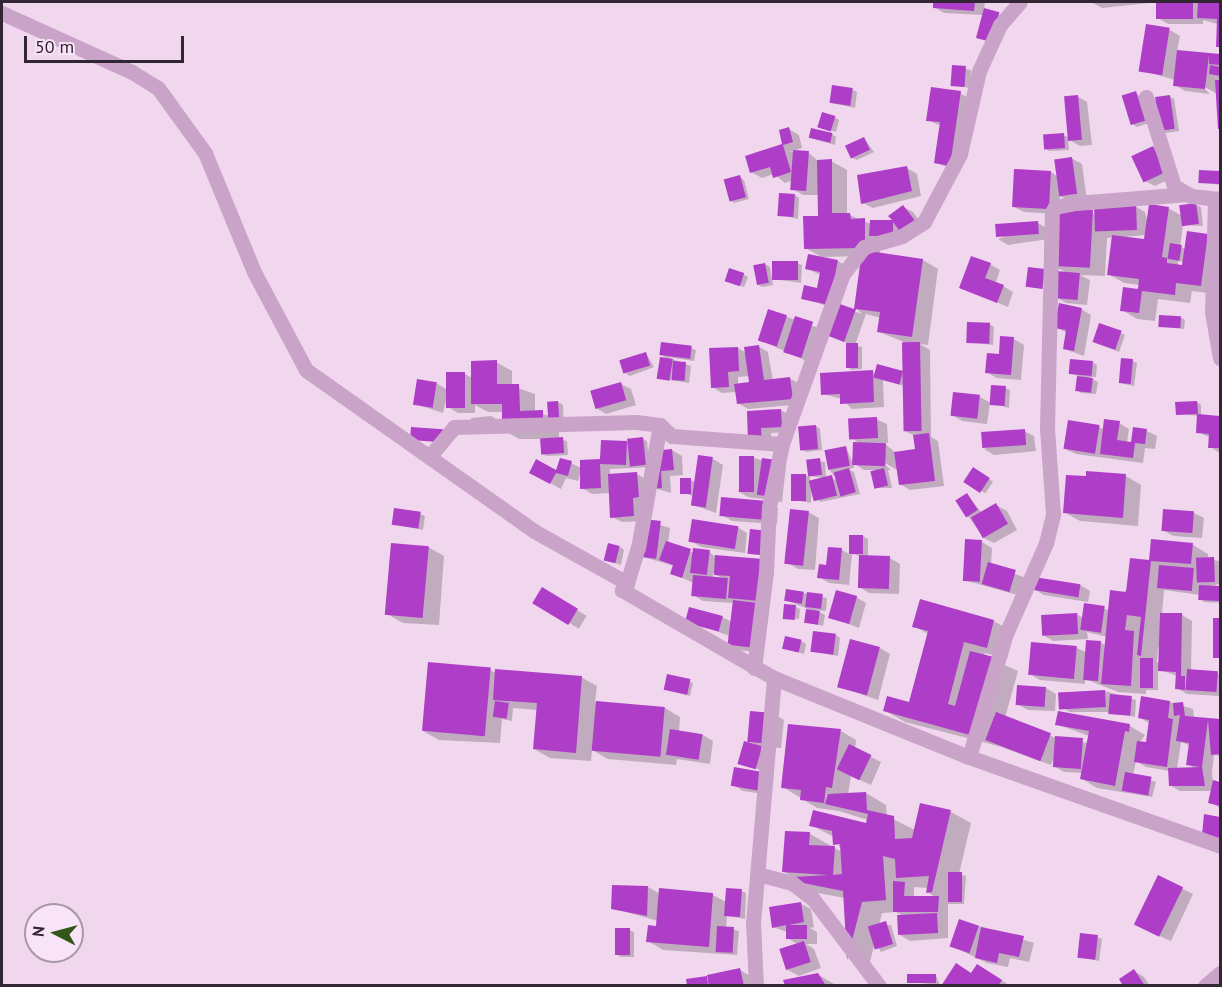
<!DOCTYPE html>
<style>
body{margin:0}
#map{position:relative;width:1222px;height:987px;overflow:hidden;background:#f1d7ee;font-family:"PT Sans",sans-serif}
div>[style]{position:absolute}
.shadow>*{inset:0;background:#0003;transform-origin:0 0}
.building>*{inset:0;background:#ae3ec8;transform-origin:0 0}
.minor>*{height:15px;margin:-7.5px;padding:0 7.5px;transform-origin:7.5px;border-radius:7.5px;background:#c9a3c8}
span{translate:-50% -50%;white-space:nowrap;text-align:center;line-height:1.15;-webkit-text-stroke:6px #f9e3f7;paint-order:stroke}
.frame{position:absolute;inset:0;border:3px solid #322534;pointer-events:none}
.north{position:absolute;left:24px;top:903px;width:60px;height:60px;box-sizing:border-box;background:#f9e3f7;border:2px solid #a997a9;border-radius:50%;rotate:276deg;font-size:16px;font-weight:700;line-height:24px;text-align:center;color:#322534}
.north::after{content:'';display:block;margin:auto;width:21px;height:27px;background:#30561a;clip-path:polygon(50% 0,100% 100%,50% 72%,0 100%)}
.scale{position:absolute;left:24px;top:36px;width:160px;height:27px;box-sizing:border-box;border:3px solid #322534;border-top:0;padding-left:8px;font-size:18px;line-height:21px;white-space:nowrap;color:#322534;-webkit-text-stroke:4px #f9e3f7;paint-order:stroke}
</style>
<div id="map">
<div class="shadow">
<div style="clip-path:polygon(934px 2px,985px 2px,984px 10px,1002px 16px,995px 43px,978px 38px,983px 15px,944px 13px,934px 7px)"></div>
<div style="clip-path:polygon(1091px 2px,1220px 2px,1220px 48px,1218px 24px,1203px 20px,1203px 24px,1168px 24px,1158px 18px,1158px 2px,1102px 8px)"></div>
<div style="clip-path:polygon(1170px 30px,1180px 36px,1177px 51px,1220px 55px,1220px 77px,1217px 82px,1220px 81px,1220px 129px,1217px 94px,1200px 84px,1210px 94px,1185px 91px,1175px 85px,1175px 80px,1140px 70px)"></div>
<div style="clip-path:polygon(953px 67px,971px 70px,970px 88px,952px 85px)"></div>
<div style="clip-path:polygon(853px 90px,857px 92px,855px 108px,831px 103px)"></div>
<div style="clip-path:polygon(960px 93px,970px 99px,960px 171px,936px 163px,941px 126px,928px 120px)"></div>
<div style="clip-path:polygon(1135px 93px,1140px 96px,1149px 123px,1137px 127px,1132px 124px)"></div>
<div style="clip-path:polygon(1077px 96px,1087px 102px,1092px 145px,1080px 146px,1068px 139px,1069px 150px,1049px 151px,1045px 148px,1063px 135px,1070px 138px)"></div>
<div style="clip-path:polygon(1170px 97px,1174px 99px,1179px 131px,1166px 133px,1162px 131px)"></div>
<div style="clip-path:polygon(834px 117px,839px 120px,836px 132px,819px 127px)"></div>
<div style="clip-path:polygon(evenodd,789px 129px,799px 135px,802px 148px,790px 152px,808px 152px,818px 161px,831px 161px,847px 170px,847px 214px,871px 224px,895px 222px,903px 207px,913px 212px,925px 228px,880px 241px,880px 254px,923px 260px,938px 269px,928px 345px,920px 344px,930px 350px,931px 437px,938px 441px,944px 486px,910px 490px,900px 484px,897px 470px,880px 460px,891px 470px,888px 470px,892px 488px,875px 488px,878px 470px,864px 470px,853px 463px,854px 468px,848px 469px,854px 472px,860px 494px,820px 502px,812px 486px,811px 503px,793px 500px,805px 475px,809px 477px,807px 460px,825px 462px,826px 478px,837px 480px,829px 469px,846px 447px,852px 461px,861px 444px,851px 438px,876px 419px,887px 424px,888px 443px,884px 443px,896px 453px,917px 450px,915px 436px,905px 431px,904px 386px,883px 380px,884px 407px,852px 409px,842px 399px,823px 394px,872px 372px,876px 374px,878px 366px,904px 373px,904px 342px,879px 332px,881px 318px,866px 314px,855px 345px,862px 347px,862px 369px,852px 370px,847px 367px,847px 343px,827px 334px,836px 309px,803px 298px,818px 290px,821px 275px,807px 269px,810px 256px,838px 261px,848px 267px,840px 306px,862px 314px,856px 308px,863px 256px,822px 257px,805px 248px,820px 217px,819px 195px,803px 195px,793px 189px,793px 180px,785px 183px,774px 174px,762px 178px,751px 172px,747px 157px,784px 145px,781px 131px,789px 129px,810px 476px,823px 478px,824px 479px,810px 483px,810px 476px)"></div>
<div style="clip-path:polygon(832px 134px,836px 137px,835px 145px,811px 138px)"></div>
<div style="clip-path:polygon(864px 138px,874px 152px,857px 160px,852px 158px)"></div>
<div style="clip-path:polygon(1153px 147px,1163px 153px,1174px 177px,1155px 186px,1145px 181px)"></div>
<div style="clip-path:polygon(evenodd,1071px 158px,1082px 164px,1087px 200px,1071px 202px,1060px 196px,1059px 210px,1096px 214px,1135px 206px,1145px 212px,1148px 224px,1168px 208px,1182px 216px,1196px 205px,1201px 207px,1203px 226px,1183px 225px,1180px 247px,1186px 249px,1208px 235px,1217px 294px,1192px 291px,1190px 303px,1158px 299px,1155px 321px,1137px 319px,1122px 310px,1140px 285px,1124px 283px,1108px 274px,1113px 237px,1107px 238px,1105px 276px,1080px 275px,1090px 280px,1087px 305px,1066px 303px,1056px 297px,1069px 274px,1054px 266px,1057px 214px,1024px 212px,1014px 207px,1051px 172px,1058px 177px,1071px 158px,1146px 235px,1146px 241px,1123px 237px,1146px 235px,1071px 158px,1178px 261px,1184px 262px,1183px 266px,1178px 266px,1178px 261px)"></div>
<div style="clip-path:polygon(907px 168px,917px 174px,921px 196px,873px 208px,863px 203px)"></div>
<div style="clip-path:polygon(1200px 172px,1220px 173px,1220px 185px,1200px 182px)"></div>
<div style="clip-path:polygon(740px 177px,744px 180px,749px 199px,734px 203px,730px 200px)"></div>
<div style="clip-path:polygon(795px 195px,799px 198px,798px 219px,780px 215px)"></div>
<div style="clip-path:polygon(1038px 223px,1048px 229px,1049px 239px,1008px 245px,998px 239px)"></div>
<div style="clip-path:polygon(797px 263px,802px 265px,801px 283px,773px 279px)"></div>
<div style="clip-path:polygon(765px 264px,770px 267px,773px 285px,762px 287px,757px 284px)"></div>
<div style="clip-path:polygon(990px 264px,1000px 270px,996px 282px,1013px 292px,1008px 307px,961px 287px)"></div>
<div style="clip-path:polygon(743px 274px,748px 277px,744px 287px,731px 282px)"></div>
<div style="clip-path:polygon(1081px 309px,1091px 315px,1084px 356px,1064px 349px,1067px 333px,1056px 327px)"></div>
<div style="clip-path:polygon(769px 311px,822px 329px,811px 363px,760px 340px)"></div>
<div style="clip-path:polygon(1180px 317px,1185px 320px,1184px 329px,1160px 326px)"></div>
<div style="clip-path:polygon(989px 324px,994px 327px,993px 345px,968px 342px)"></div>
<div style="clip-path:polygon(1121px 333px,1125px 335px,1119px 352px,1098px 344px)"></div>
<div style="clip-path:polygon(1014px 339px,1024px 345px,1021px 380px,997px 378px,986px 372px)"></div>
<div style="clip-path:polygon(evenodd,758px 346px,768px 352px,773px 381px,789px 378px,800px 384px,802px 404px,748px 409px,738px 403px,736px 392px,722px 393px,712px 387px,738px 348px,746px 353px,758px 346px,750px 376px,751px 383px,738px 385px,738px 377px,750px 376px)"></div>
<div style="clip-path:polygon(691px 348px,696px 350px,694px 361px,667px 357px,691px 366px,689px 383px,658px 378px,670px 360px,661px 355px)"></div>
<div style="clip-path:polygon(646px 353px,654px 367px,630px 376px,625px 373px)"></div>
<div style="clip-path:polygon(1133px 361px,1137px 363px,1134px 386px,1124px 384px,1119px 382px)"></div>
<div style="clip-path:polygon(496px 362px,512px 371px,512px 386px,535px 394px,535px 412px,550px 416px,558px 402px,563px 405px,564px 429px,559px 430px,559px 439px,567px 441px,568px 455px,547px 456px,542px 454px,541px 439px,519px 439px,503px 430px,503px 412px,488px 412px,475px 405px,475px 413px,458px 413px,448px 407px,448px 392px,443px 413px,415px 404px,436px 383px,448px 390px,465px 374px,472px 378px)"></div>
<div style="clip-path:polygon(1092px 362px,1097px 365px,1096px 377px,1089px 377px,1098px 382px,1096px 394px,1081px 393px,1077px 390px,1078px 376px,1071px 373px)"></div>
<div style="clip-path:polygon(621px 384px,631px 389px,636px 405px,606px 414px,596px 408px)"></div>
<div style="clip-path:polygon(1005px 388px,1010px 390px,1009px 408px,990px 403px,987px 424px,962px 421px,952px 415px,955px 394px,980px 397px,991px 403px)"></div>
<div style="clip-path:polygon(1197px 402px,1201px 405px,1201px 416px,1220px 417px,1220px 453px,1210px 447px,1211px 438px,1198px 432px,1199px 416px,1177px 414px)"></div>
<div style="clip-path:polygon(781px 410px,791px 416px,792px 432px,771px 433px,772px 447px,760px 448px,748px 412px)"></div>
<div style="clip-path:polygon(491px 416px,496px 419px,497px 433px,472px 432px,471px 418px)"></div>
<div style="clip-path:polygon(1119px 423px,1129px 429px,1127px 443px,1132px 444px,1147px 431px,1157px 436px,1155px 449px,1145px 448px,1143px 463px,1076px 454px,1065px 449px,1099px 427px,1105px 430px)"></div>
<div style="clip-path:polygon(816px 426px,820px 429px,822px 450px,806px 452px,801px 449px)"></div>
<div style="clip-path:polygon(1024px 431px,1034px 436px,1036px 451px,994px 455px,984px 449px)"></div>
<div style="clip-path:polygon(evenodd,643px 439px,647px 441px,648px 452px,672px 450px,682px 456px,683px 475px,670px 476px,671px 493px,654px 488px,652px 467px,610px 469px,610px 475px,637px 474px,647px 480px,644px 520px,670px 528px,668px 543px,694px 553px,709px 551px,714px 556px,762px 560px,761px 653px,739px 650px,729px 644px,730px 636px,687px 621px,722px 617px,732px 622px,734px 603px,703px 601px,693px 595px,694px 583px,671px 573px,674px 566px,640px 556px,646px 521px,622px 522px,612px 517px,611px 493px,592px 494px,582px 488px,581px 471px,578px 481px,566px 478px,561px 489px,541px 478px,571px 463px,581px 468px,602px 461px,627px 442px,643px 439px,713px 573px,724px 579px,713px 578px,713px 573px)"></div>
<div style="clip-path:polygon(754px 458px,786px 467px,782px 502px,748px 497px,738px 491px)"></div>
<div style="clip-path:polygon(713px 459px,723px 465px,716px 513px,693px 505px,694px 496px,682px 493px,691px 480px,696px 483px)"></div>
<div style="left:974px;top:469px;width:23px;height:14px;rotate:34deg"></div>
<div style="clip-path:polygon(1126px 476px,1141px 485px,1138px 526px,1080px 521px,1064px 512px)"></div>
<div style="clip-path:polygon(967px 495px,982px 513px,996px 505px,1007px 511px,1017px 530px,994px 543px,984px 538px,968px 516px)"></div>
<div style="clip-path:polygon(768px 502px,778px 508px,777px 524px,732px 521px,722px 515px)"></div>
<div style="clip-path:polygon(808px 512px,819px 518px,815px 570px,798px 569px,788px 563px)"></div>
<div style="clip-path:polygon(1194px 513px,1204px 518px,1202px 538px,1173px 536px,1163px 530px)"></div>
<div style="clip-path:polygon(420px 514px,425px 516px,423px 530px,393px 524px)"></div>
<div style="clip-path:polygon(737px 527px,747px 533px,745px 553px,701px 547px,691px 541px)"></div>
<div style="clip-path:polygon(863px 536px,868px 539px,868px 557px,890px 558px,900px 564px,899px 594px,869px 593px,859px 587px,861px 556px,852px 554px,849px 585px,829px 583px,819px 577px,842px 550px,851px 555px,850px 537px)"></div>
<div style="clip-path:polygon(evenodd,1153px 541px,1193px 545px,1208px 554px,1208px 559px,1219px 561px,1219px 584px,1206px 587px,1220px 588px,1220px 603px,1204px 602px,1200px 595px,1164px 590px,1162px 614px,1182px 615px,1192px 621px,1191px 671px,1220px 674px,1220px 696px,1187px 694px,1177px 688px,1177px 676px,1158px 669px,1158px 690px,1146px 690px,1146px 694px,1118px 692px,1085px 679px,1085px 684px,1040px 680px,1030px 674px,1077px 648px,1087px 653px,1100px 642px,1106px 646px,1107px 637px,1087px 632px,1088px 639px,1053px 641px,1043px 635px,1077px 614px,1083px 618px,1085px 605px,1109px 610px,1151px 561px,1153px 541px,1158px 647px,1161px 647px,1160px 664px,1157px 662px,1158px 647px)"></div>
<div style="clip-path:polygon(982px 542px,992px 548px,991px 565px,1026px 578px,1021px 596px,964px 580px)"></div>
<div style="clip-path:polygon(428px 547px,444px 556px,439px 625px,403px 623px,387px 614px)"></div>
<div style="clip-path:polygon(620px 547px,624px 550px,621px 565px,606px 560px)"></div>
<div style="clip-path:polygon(1035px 578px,1080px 585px,1090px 591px,1088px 602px,1044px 595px,1034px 589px)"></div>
<div style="left:542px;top:589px;width:52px;height:15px;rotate:31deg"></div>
<div style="clip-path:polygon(803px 593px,827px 598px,826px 611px,816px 610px,825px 615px,823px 626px,806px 622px,816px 612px,785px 600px)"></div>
<div style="clip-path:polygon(856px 597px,866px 603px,859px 628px,830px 617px)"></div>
<div style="clip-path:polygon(796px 607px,800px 609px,799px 619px,784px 618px)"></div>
<div style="left:1214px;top:620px;width:6px;height:37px"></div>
<div style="clip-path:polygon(evenodd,994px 621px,1014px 633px,1007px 659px,985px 653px,984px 656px,1018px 671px,1005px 718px,1056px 738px,1088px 743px,1089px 736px,1056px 724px,1130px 726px,1145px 735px,1140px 742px,1148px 744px,1149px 723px,1139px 717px,1170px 702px,1193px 709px,1194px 718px,1220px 721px,1220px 756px,1214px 755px,1212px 773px,1213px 782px,1220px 784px,1220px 808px,1210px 802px,1213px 791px,1180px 791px,1170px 785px,1170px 771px,1146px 767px,1136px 761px,1133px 775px,1156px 782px,1152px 797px,1097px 788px,1082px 779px,1083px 773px,1064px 772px,1054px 766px,1054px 757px,1051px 765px,998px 746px,905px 722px,884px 710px,910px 704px,928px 634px,914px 626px,994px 621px,1181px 742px,1191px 746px,1188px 764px,1194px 768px,1177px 769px,1181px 742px)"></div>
<div style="clip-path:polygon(836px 635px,840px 638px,838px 656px,812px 651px)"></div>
<div style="clip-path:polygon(801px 641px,806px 644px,804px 654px,784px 648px)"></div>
<div style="clip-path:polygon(880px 648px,890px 654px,878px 700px,840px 687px)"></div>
<div style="clip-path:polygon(490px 670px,496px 673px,581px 677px,597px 686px,595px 702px,665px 708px,680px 717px,679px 732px,703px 735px,713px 741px,710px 764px,677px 759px,676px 765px,608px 759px,592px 750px,591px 761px,550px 758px,534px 749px,537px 710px,513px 708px,512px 721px,502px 719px,500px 743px,439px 740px,423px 731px)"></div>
<div style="clip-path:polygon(689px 681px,693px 683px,690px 696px,664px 689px)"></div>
<div style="clip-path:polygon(1046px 688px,1056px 694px,1055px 711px,1028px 710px,1017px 704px)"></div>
<div style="clip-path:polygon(1105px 691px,1136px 700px,1135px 717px,1110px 712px,1070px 712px,1060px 706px)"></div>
<div style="clip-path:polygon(774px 714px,784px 720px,781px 748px,761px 747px,761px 770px,739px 763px,756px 745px,749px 741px)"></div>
<div style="clip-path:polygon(evenodd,841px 731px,856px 740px,855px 749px,881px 762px,871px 785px,851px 776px,848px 794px,866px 793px,886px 805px,887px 816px,915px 830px,921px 805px,951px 812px,971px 823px,959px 874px,966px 876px,964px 904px,948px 904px,948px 938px,910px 941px,900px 935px,905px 917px,896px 912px,882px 913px,879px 925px,891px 925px,897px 946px,881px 952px,875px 942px,868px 970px,849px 959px,845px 898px,801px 890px,797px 879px,784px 872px,810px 834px,842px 852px,834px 837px,811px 825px,867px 824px,868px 820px,839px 811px,817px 808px,783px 787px,841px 731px,914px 887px,928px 888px,927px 892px,937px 898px,914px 898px,914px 887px)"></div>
<div style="clip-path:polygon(773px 780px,770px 795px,743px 791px,733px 785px)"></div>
<div style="clip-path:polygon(1159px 877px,1193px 894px,1171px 941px,1146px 930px)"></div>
<div style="clip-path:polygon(648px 887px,660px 894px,660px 890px,713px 895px,726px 902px,742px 891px,746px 893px,745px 919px,727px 916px,726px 928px,739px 931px,737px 955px,663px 950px,648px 941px,658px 921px,612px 908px)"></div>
<div style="clip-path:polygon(801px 904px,811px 909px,814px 927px,810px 928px,817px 932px,817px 944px,806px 944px,814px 949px,821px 968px,799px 976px,788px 970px,799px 945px,787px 938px,787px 932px,773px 927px)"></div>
<div style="clip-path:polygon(959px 920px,1034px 943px,1029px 962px,1010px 958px,1008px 967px,987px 963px,950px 945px)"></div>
<div style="clip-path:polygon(629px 930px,634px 932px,634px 957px,621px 957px,616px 954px)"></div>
<div style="clip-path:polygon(1097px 937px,1102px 939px,1099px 961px,1079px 957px)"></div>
<div style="clip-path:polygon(740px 970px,750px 976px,752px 986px,688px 986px)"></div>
<div style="clip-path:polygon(1134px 971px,1144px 977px,1150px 986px,1125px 986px)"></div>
<div style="clip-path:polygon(817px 974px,834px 984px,847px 986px,786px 986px)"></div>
<div style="clip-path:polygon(972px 974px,993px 974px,1010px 986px,943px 986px)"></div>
<div style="clip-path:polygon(936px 975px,940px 985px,909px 982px)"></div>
</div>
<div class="building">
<div style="clip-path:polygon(933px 2px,975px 2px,974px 11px,933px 8px)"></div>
<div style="left:1156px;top:2px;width:37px;height:17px"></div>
<div style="clip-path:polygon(1198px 2px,1220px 2px,1220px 47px,1216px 47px,1217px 19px,1197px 18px)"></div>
<div style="left:984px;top:8px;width:16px;height:31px;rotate:15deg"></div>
<div style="left:1146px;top:24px;width:24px;height:48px;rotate:9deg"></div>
<div style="clip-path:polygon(1177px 50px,1220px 54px,1220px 65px,1209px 64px,1209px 55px,1205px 89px,1173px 86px)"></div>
<div style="left:952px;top:65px;width:14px;height:21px;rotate:4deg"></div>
<div style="clip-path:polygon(1210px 65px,1220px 67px,1220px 76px,1209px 74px)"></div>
<div style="clip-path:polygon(1215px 80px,1220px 80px,1220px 129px,1218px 129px)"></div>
<div style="left:832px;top:85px;width:21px;height:18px;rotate:8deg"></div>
<div style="clip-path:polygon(931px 87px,961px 91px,950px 166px,934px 163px,940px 122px,926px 121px)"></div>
<div style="left:1136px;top:91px;width:31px;height:15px;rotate:73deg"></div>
<div style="left:1078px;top:95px;width:45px;height:14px;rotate:85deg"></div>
<div style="left:1170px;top:95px;width:34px;height:15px;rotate:82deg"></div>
<div style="left:822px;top:112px;width:14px;height:16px;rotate:17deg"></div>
<div style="clip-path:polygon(789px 127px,793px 142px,783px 145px,791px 172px,773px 178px,770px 167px,750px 173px,745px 156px,782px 144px,779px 130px)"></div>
<div style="left:811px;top:128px;width:22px;height:10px;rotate:13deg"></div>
<div style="left:1064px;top:133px;width:15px;height:21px;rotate:86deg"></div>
<div style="left:864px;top:137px;width:14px;height:21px;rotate:65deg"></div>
<div style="left:1153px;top:146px;width:29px;height:24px;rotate:65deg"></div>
<div style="left:793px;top:150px;width:16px;height:40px;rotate:4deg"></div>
<div style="left:1072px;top:157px;width:37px;height:18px;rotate:82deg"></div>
<div style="clip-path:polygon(832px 159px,832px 213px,850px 213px,851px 219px,865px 218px,865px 248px,804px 249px,803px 216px,818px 216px,817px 160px)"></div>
<div style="clip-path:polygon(907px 166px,912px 191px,861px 204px,857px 175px)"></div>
<div style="left:1014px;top:169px;width:37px;height:38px;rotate:3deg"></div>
<div style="left:1199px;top:170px;width:21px;height:13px;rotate:3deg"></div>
<div style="left:740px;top:175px;width:23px;height:17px;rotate:75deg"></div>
<div style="left:779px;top:193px;width:16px;height:23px;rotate:4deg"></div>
<div style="left:1196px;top:203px;width:21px;height:17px;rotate:82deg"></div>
<div style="left:1136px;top:204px;width:26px;height:42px;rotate:88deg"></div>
<div style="clip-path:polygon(1149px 204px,1169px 207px,1162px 257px,1167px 258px,1167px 263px,1182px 265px,1187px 231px,1208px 234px,1201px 286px,1176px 283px,1175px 295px,1142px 291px,1139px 313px,1120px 311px,1123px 287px,1138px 289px,1139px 279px,1107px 275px,1112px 235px,1144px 239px)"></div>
<div style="clip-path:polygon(903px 205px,916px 222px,901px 233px,893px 222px,893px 236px,869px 236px,870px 220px,892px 220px,888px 216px)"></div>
<div style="left:1056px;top:208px;width:37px;height:58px;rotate:3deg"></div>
<div style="left:1038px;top:221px;width:13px;height:43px;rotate:86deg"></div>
<div style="left:1170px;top:243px;width:12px;height:16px;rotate:9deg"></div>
<div style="clip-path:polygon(862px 250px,923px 259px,912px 337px,877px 332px,880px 312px,856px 309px,844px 342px,826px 335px,837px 303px,854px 309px)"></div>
<div style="clip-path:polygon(808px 254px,838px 260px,829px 305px,801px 299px,804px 285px,817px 288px,820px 272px,805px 269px)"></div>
<div style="clip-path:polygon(971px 256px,991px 263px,985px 278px,1004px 285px,997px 303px,959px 288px)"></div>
<div style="left:772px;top:261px;width:26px;height:19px"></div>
<div style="left:765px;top:263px;width:20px;height:12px;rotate:79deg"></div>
<div style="left:1028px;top:267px;width:17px;height:20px;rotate:7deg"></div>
<div style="left:729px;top:268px;width:16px;height:14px;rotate:18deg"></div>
<div style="left:1056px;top:271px;width:24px;height:27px;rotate:5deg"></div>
<div style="clip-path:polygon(1059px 303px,1082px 308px,1074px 351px,1063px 349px,1066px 330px,1054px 328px)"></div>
<div style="left:768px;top:309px;width:20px;height:33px;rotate:18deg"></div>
<div style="left:1159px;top:315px;width:22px;height:12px;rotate:3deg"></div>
<div style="left:795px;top:316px;width:19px;height:38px;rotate:18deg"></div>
<div style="left:967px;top:322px;width:23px;height:21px;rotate:2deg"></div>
<div style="left:1099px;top:323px;width:24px;height:20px;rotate:19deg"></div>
<div style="clip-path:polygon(1000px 336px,1014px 337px,1011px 375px,985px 373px,987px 353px,999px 354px)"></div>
<div style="left:661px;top:342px;width:31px;height:13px;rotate:7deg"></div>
<div style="left:920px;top:342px;width:89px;height:18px;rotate:89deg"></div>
<div style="left:846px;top:343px;width:12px;height:25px"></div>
<div style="clip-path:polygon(759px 345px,764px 380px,790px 377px,793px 399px,737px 404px,734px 384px,749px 382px,744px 347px)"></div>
<div style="clip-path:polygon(738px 347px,739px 371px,728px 372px,729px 387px,711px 388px,709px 348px)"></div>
<div style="left:646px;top:352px;width:14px;height:28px;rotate:73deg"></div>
<div style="left:660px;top:357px;width:13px;height:22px;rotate:9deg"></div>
<div style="left:1121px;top:358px;width:12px;height:25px;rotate:5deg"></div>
<div style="left:1070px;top:359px;width:23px;height:15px;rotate:5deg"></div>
<div style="clip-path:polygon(497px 360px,497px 384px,519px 384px,520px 411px,543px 410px,543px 430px,502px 431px,502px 404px,471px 404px,471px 361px)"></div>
<div style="left:673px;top:361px;width:13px;height:19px;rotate:4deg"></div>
<div style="left:877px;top:364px;width:27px;height:14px;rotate:15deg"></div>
<div style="clip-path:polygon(873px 370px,874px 402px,840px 404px,840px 394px,821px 395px,820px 373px)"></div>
<div style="left:446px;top:372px;width:19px;height:36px"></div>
<div style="left:1077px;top:376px;width:16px;height:15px;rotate:7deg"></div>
<div style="left:417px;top:379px;width:20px;height:26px;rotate:9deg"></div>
<div style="left:621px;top:382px;width:19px;height:32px;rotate:74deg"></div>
<div style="left:991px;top:385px;width:15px;height:20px;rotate:4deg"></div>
<div style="left:953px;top:392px;width:27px;height:24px;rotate:6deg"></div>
<div style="left:558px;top:401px;width:26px;height:11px;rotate:86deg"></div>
<div style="clip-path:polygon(1197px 401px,1198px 414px,1220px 416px,1220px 448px,1208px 448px,1209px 434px,1196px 433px,1197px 414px,1176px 415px,1175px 402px)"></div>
<div style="clip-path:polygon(781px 409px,782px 427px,761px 428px,762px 442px,748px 443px,747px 411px)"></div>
<div style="left:877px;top:417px;width:21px;height:29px;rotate:87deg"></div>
<div style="clip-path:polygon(1104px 419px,1120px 421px,1117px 440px,1131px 442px,1133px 427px,1147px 429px,1145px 444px,1135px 443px,1133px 458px,1100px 454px)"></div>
<div style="left:1068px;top:420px;width:32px;height:29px;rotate:9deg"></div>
<div style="left:816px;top:425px;width:24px;height:18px;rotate:85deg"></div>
<div style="left:411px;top:427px;width:32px;height:13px;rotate:4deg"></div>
<div style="left:1025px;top:429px;width:16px;height:44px;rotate:86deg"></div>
<div style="clip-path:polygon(929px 433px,935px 481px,899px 485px,894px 452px,915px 449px,913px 435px)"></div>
<div style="left:563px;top:437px;width:16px;height:23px;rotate:86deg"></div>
<div style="left:643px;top:437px;width:28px;height:16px;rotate:84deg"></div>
<div style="clip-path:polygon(601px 440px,627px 441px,626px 465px,600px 464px,601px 488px,580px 489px,580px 460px,600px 459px)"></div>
<div style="left:853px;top:442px;width:33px;height:23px;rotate:2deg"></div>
<div style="left:846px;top:446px;width:20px;height:22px;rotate:79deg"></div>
<div style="clip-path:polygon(672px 449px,674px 470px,661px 471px,662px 488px,652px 489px,650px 451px)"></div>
<div style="left:698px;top:455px;width:15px;height:51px;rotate:8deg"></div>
<div style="left:739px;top:456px;width:15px;height:36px"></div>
<div style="clip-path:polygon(560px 458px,572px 461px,568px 476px,556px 473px,550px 484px,529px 473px,536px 459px,556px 470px)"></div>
<div style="left:762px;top:458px;width:15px;height:37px;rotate:8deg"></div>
<div style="left:820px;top:458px;width:17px;height:14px;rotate:83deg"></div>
<div style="left:973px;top:467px;width:20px;height:18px;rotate:33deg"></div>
<div style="left:849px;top:468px;width:25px;height:16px;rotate:74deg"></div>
<div style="left:884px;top:468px;width:18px;height:14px;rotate:77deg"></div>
<div style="clip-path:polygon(1086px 471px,1126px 474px,1123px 518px,1063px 513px,1066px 475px,1086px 476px)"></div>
<div style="clip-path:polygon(637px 472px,639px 497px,633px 498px,634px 516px,610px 518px,608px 474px)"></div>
<div style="left:791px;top:474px;width:15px;height:27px"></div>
<div style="left:832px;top:475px;width:21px;height:24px;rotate:76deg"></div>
<div style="left:680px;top:478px;width:11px;height:16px"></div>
<div style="left:967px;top:493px;width:20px;height:14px;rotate:57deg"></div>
<div style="left:721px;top:497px;width:47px;height:19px;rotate:5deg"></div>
<div style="left:996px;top:503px;width:24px;height:29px;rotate:60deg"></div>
<div style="left:394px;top:508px;width:27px;height:17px;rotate:8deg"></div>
<div style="left:790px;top:509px;width:19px;height:55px;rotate:6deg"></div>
<div style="left:1163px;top:509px;width:31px;height:22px;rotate:4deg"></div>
<div style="left:644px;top:519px;width:17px;height:38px;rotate:7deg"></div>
<div style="left:692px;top:519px;width:47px;height:23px;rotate:9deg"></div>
<div style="left:750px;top:529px;width:18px;height:25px;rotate:6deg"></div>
<div style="left:849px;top:535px;width:14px;height:19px"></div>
<div style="left:965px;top:539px;width:17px;height:42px;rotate:3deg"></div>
<div style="clip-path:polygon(1151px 539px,1193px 543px,1191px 564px,1151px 561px,1141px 656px,1137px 655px,1141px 617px,1127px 615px,1125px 630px,1134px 631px,1131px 686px,1101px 684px,1110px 590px,1126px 592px,1130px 558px,1149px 560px)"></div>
<div style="clip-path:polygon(666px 541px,691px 549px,682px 578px,670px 574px,673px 565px,659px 560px)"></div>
<div style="left:391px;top:543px;width:38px;height:72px;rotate:5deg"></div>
<div style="left:608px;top:543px;width:12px;height:18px;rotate:14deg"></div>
<div style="clip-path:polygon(828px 547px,842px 548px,839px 580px,817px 578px,819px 564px,826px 565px)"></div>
<div style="left:693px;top:548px;width:17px;height:25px;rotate:7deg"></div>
<div style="clip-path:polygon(715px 555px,763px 559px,759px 601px,728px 598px,730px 576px,714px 575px)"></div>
<div style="left:859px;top:555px;width:31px;height:33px;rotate:2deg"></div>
<div style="left:1214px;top:557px;width:25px;height:18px;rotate:88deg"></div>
<div style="left:988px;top:562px;width:29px;height:23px;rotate:16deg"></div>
<div style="left:1159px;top:565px;width:35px;height:23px;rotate:5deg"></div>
<div style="left:693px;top:575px;width:35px;height:21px;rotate:5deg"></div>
<div style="left:1034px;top:577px;width:47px;height:13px;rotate:9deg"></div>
<div style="left:1199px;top:585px;width:21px;height:15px;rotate:3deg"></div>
<div style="left:542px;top:587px;width:42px;height:19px;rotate:31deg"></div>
<div style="left:786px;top:589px;width:18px;height:12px;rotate:9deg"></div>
<div style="left:836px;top:590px;width:22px;height:29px;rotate:16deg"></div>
<div style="left:807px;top:592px;width:16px;height:15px;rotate:7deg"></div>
<div style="clip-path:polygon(920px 599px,994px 620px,987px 648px,964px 642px,948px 704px,955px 706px,970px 651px,998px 658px,977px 737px,883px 711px,887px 696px,909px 702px,928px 631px,912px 627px)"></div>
<div style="left:733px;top:600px;width:24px;height:45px;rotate:7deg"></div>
<div style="left:1084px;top:603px;width:21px;height:27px;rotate:8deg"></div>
<div style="left:784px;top:604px;width:12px;height:15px;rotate:5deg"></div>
<div style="left:689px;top:607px;width:35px;height:16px;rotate:15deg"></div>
<div style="left:806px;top:609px;width:14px;height:14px;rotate:8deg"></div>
<div style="left:1077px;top:613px;width:21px;height:36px;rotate:87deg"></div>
<div style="clip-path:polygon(1160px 613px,1182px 613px,1181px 676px,1185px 676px,1185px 690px,1175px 689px,1176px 672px,1158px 671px)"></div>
<div style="left:1213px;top:618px;width:7px;height:40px"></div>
<div style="left:813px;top:631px;width:23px;height:21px;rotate:7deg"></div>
<div style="left:785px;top:636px;width:17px;height:13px;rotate:13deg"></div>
<div style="left:850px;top:639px;width:31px;height:50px;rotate:15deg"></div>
<div style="left:1086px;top:640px;width:15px;height:40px;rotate:4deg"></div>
<div style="left:1031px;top:642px;width:46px;height:33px;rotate:5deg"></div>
<div style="left:1140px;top:658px;width:13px;height:30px"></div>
<div style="left:428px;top:662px;width:63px;height:69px;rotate:5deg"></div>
<div style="clip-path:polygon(495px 669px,582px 676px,576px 753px,533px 749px,537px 703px,493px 700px)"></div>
<div style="left:1187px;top:669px;width:31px;height:21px;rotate:4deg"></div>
<div style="left:667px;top:674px;width:24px;height:16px;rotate:12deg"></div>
<div style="left:1017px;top:685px;width:29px;height:20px;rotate:4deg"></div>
<div style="left:1105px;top:690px;width:17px;height:47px;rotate:87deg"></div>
<div style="left:1110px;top:694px;width:22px;height:20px;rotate:5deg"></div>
<div style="clip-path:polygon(1141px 696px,1170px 701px,1168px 718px,1173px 719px,1167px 767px,1134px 762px,1137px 741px,1146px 742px,1149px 720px,1138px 718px)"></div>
<div style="left:495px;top:701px;width:14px;height:16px;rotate:8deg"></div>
<div style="left:596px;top:701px;width:69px;height:50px;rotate:5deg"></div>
<div style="clip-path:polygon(1183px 702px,1185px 716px,1220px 719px,1220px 754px,1211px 755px,1208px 720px,1202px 767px,1205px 786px,1169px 786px,1168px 768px,1201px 767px,1186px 765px,1189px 743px,1176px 741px,1180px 715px,1174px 716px,1173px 703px)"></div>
<div style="left:750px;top:711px;width:24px;height:31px;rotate:5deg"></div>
<div style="clip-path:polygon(1058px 711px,1130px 724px,1129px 732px,1125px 731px,1115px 786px,1080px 779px,1089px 731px,1055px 725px)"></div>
<div style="left:996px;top:712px;width:59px;height:30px;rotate:21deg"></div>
<div style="clip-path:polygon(788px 724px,841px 729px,832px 788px,826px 787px,824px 803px,800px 800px,801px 790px,781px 788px)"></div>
<div style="left:670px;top:729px;width:33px;height:26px;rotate:9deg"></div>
<div style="left:1055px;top:736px;width:28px;height:31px;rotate:4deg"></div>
<div style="left:744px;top:741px;width:19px;height:24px;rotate:16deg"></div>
<div style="left:849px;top:744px;width:25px;height:28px;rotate:26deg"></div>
<div style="left:734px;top:767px;width:29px;height:19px;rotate:10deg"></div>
<div style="left:1125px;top:772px;width:27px;height:19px;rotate:10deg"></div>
<div style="clip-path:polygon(1213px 780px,1220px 782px,1220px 806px,1208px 803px)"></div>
<div style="clip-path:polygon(866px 792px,867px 810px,894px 816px,895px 839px,912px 838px,920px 803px,951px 810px,932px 892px,926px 893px,929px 876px,896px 878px,895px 859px,883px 856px,886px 900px,862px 902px,847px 960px,843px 891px,778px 878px,828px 875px,782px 872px,785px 831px,810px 832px,809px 845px,835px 846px,833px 875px,842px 874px,840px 844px,833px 845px,832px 831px,809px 826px,813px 810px,866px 823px,868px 814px,825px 804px,828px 794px)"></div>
<div style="clip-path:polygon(1204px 814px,1220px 817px,1220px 838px,1202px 835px)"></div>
<div style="left:948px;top:872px;width:14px;height:30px"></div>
<div style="left:1158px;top:875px;width:28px;height:55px;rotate:26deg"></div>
<div style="clip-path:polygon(893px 881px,905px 882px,904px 896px,939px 896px,938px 912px,893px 912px)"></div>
<div style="clip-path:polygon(612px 885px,648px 886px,647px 916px,611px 909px)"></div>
<div style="clip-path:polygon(659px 888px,713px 893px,709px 947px,646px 942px,648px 925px,656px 926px)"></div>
<div style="left:726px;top:888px;width:16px;height:28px;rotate:4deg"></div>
<div style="clip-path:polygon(801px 902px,804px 922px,789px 925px,807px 925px,807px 939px,786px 939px,786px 925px,772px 928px,769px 907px)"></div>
<div style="left:937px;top:913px;width:20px;height:40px;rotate:87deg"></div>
<div style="left:959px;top:919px;width:21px;height:29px;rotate:19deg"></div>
<div style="left:886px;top:921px;width:24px;height:19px;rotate:73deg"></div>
<div style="left:717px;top:926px;width:17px;height:26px;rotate:3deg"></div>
<div style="clip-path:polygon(981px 927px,1024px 936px,1019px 957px,999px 953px,997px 963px,975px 958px)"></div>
<div style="left:615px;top:928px;width:15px;height:27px"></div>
<div style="left:1080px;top:933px;width:18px;height:25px;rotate:6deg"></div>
<div style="left:804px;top:941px;width:22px;height:26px;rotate:72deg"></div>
<div style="clip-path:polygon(956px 963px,971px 973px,977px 964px,1002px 980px,998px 986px,941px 986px)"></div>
<div style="clip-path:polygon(740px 968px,744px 986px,709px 986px,707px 975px)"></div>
<div style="clip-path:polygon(1134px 969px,1145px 986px,1123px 986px,1119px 979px)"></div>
<div style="clip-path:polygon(818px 973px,826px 986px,785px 986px,783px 980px)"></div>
<div style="left:907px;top:974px;width:29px;height:9px"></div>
<div style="clip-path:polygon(707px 976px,708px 986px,687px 986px,686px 979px)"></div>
</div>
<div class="minor">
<div style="left:2px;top:13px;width:143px;rotate:24.4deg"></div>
<div style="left:132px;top:72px;width:31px;rotate:32deg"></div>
<div style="left:158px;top:88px;width:80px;rotate:54.1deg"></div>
<div style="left:205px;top:153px;width:129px;rotate:67.6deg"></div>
<div style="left:254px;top:272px;width:111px;rotate:62deg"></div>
<div style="left:306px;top:370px;width:279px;rotate:35.2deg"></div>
<div style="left:534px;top:531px;width:107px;rotate:29.2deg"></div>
<div style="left:627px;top:583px;width:9px;rotate:126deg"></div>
<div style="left:622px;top:590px;width:176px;rotate:30.1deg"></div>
<div style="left:774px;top:678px;width:210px;rotate:22.1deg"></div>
<div style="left:969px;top:757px;width:266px;rotate:19.5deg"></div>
<div style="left:1146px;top:97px;width:93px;rotate:72.5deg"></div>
<div style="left:1174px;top:186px;width:20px;rotate:30deg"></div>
<div style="left:1191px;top:196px;width:29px;rotate:6deg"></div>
<div style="left:1215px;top:199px;width:113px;rotate:91.5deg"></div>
<div style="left:1212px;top:312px;width:47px;rotate:80.1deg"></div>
<div style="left:429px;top:457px;width:39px;rotate:-50deg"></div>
<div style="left:454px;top:427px;width:182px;rotate:-1.6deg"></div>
<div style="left:636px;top:422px;width:24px;rotate:7deg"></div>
<div style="left:660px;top:425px;width:16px;rotate:43deg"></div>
<div style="left:672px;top:436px;width:110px;rotate:4.2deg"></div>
<div style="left:627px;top:583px;width:37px;rotate:-73deg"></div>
<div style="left:638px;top:548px;width:125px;rotate:-79.9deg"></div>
<div style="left:754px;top:668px;width:97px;rotate:-82.9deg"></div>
<div style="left:766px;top:572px;width:65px;rotate:-87.4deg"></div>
<div style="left:769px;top:507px;width:64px;rotate:-78.3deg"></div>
<div style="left:782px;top:444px;width:181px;rotate:-70.3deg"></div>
<div style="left:843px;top:274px;width:34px;rotate:-52deg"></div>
<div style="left:864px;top:247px;width:40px;rotate:-16deg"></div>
<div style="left:902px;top:236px;width:26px;rotate:-32deg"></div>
<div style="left:924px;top:222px;width:77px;rotate:-62.1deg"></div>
<div style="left:960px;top:154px;width:85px;rotate:-77.1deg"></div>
<div style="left:979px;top:71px;width:51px;rotate:-65.5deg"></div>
<div style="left:1000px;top:25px;width:30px;rotate:-49deg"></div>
<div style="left:969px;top:757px;width:126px;rotate:-73.4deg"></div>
<div style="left:1005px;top:636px;width:102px;rotate:-66.2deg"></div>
<div style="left:1046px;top:543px;width:30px;rotate:-76deg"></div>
<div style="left:1053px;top:514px;width:85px;rotate:-94deg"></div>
<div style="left:1047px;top:429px;width:217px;rotate:-88.7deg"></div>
<div style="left:1052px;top:212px;width:6px;rotate:-59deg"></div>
<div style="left:1055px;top:207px;width:21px;rotate:-11deg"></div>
<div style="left:1076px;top:203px;width:112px;rotate:-4.6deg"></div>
<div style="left:758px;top:874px;width:35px;rotate:15deg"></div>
<div style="left:792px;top:883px;width:26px;rotate:37deg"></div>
<div style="left:813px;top:899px;width:109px;rotate:52.8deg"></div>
<div style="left:756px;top:986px;width:63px;rotate:-92.7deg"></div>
<div style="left:753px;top:923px;width:246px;rotate:-85.1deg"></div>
<div style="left:1205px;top:986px;width:20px;rotate:-41deg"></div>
</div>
<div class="frame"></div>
<div class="north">N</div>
<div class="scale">50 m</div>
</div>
